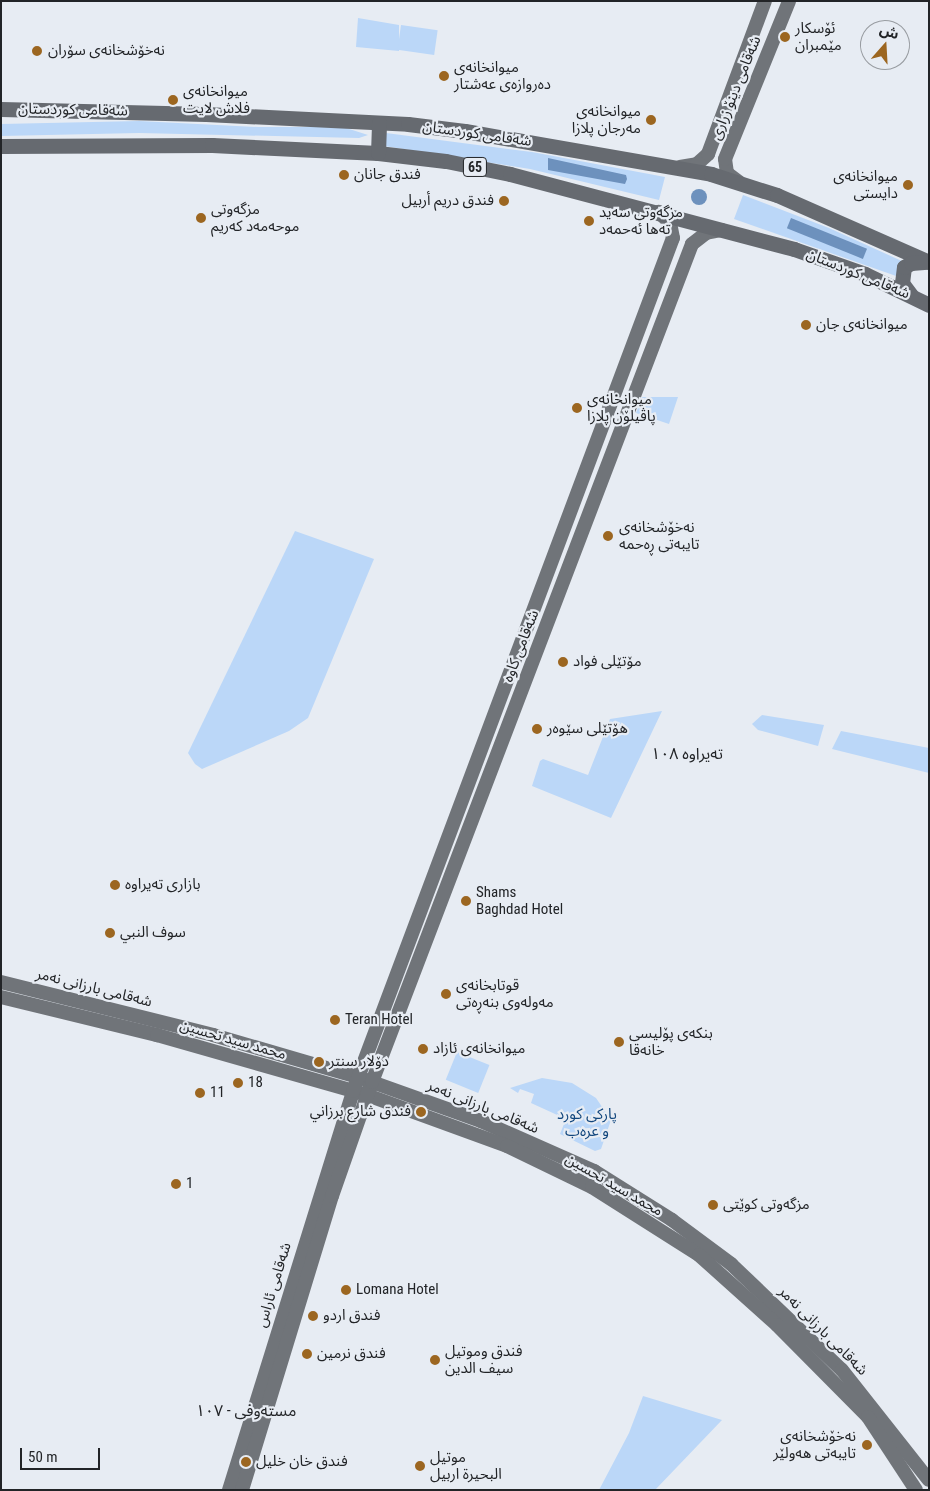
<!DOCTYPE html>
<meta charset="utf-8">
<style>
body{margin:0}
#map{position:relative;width:930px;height:1491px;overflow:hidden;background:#e7ecf3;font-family:"Roboto Condensed","Noto Sans Arabic",sans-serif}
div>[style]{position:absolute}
.green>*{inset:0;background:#bbd7f8;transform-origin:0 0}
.water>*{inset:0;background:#6d91bd;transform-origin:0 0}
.round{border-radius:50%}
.primary>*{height:14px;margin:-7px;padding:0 7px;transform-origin:7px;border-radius:7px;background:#707479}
.trunk>*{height:15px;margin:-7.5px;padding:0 7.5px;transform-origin:7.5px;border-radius:7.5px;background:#666a70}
.dots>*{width:14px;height:14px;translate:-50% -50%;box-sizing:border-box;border:2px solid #e7ecf3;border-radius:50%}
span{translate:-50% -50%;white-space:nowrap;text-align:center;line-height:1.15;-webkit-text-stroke:4.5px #e7ecf3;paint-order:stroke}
.shield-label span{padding:1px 4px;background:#e7ecf3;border:1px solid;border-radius:4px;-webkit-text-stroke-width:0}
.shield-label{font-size:14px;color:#222427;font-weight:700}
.poi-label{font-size:15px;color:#222427}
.left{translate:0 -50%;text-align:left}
.right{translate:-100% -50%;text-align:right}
.street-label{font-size:15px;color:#222427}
.park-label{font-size:15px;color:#11467d}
.neighbourhood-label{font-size:16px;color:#222427}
.frame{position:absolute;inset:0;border:2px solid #222427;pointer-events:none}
.north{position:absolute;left:860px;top:20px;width:50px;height:50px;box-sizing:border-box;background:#e7ecf3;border:1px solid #989ca1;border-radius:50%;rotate:19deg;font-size:14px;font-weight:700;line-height:20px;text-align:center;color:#222427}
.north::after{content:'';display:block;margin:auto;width:18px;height:22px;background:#9c6620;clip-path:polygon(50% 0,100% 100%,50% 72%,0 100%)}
.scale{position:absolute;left:20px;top:1448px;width:80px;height:22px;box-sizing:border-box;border:2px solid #222427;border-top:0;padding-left:6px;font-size:15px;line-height:18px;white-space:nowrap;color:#222427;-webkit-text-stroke:4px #e7ecf3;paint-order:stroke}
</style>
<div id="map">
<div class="green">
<div style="clip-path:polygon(358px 18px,399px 25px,399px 51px,356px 47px)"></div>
<div style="left:401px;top:25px;width:37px;height:25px;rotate:8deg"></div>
<div style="clip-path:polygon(139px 121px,258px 127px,343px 127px,368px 135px,359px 138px,139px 133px,1px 136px,1px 124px)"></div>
<div style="clip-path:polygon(386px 133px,532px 152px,665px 177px,659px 200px,530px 169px,384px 146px)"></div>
<div style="clip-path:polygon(743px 195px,829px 228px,904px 262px,899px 277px,734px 219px)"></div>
<div style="clip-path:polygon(642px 397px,678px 397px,669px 424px,636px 413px)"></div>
<div style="clip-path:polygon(295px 531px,374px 559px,308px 718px,289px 731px,202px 769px,195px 764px,188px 753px)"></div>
<div style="clip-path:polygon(662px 711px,611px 818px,532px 786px,540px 761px,543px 759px,588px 775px,610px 719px)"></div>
<div style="clip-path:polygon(762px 715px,824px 725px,818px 746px,758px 730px,752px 724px)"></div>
<div style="clip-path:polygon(841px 731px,929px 748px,929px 773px,832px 749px)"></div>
<div style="left:457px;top:1052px;width:35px;height:30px;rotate:22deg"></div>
<div style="clip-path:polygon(542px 1078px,572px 1083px,596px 1098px,611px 1120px,601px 1149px,595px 1151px,560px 1134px,566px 1119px,531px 1103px,534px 1094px,520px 1089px,518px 1093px,510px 1088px)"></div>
<div style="clip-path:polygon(643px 1396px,722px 1420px,655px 1490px,599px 1490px,629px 1433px)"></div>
</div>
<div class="water">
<div style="clip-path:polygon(548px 158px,626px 175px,627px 179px,625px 184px,548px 170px)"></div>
<div class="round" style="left:691px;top:189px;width:16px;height:16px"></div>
<div style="left:791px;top:218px;width:82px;height:11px;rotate:22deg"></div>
</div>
<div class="primary">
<div style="left:680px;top:167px;width:17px;rotate:-10deg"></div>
<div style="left:697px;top:164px;width:15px;rotate:-42deg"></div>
<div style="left:708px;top:154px;width:163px;rotate:-69.6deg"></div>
<div style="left:739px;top:182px;width:15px;rotate:-143deg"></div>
<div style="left:727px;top:173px;width:14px;rotate:-98deg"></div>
<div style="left:725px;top:159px;width:170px;rotate:-67.9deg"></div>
<div style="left:1px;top:982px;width:219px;rotate:14deg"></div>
<div style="left:213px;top:1035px;width:151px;rotate:16.2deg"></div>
<div style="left:358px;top:1077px;width:131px;rotate:19.7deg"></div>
<div style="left:481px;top:1121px;width:124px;rotate:23.9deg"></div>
<div style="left:594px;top:1171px;width:92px;rotate:32.1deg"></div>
<div style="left:672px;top:1220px;width:74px;rotate:36.7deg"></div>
<div style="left:731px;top:1264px;width:153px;rotate:43.7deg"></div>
<div style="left:842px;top:1370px;width:140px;rotate:51.7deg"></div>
<div style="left:1px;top:997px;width:161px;rotate:13.7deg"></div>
<div style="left:157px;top:1035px;width:218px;rotate:15.9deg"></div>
<div style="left:367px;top:1095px;width:149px;rotate:20deg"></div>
<div style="left:507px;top:1146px;width:94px;rotate:25.8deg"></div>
<div style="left:592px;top:1187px;width:127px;rotate:32.4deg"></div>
<div style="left:699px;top:1255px;width:105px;rotate:41.9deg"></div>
<div style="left:777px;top:1325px;width:129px;rotate:45.3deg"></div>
<div style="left:868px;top:1417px;width:87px;rotate:56.7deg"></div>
<div style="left:229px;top:1490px;width:418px;rotate:-72.7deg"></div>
<div style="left:353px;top:1091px;width:911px;rotate:-69.44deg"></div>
<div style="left:673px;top:238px;width:15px;rotate:-101deg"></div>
<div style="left:670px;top:223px;width:16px;rotate:-135deg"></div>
<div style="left:242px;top:1490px;width:307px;rotate:-73deg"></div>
<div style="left:332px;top:1196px;width:121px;rotate:-70.7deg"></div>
<div style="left:372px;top:1082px;width:897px;rotate:-69.1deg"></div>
<div style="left:692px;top:244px;width:18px;rotate:-38deg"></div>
<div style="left:706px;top:233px;width:16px;rotate:-11deg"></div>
</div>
<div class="trunk">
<div style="left:1px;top:109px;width:205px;rotate:1.4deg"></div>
<div style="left:206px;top:114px;width:202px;rotate:2.8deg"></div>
<div style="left:408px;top:124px;width:57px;rotate:7deg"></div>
<div style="left:465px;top:131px;width:250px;rotate:9.9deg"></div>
<div style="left:711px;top:174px;width:69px;rotate:17.7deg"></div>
<div style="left:777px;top:195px;width:166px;rotate:23.8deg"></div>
<div style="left:1px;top:146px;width:211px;rotate:-0.3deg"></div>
<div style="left:212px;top:145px;width:166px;rotate:2.8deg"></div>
<div style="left:378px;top:153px;width:68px;rotate:6.7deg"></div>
<div style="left:446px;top:161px;width:65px;rotate:11.5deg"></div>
<div style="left:510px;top:174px;width:294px;rotate:14.8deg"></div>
<div style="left:794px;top:249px;width:75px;rotate:19.4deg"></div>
<div style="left:865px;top:274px;width:71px;rotate:25.8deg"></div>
<div style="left:378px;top:153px;width:30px;rotate:-88deg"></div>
<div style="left:911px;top:295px;width:15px;rotate:-127deg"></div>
<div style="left:902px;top:283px;width:16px;rotate:-83deg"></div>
<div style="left:904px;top:267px;width:8px;rotate:-30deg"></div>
<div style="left:911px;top:263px;width:16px;rotate:-4deg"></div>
</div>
<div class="dots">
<div style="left:785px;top:37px;background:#9c6620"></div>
<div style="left:37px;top:51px;background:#9c6620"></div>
<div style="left:444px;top:76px;background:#9c6620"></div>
<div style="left:173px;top:100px;background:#9c6620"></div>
<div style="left:651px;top:120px;background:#9c6620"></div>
<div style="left:344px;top:175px;background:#9c6620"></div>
<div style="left:908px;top:185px;background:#9c6620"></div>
<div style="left:504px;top:201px;background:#9c6620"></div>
<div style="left:201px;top:218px;background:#9c6620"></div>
<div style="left:589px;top:221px;background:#9c6620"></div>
<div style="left:806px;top:325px;background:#9c6620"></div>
<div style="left:577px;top:408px;background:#9c6620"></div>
<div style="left:608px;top:536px;background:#9c6620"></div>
<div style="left:563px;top:662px;background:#9c6620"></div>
<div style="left:537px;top:729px;background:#9c6620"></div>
<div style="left:115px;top:885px;background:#9c6620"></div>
<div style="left:466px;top:901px;background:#9c6620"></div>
<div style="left:110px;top:933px;background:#9c6620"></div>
<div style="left:446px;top:994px;background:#9c6620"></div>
<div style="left:335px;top:1020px;background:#9c6620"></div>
<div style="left:619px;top:1042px;background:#9c6620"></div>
<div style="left:423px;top:1049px;background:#9c6620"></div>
<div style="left:319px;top:1062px;background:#9c6620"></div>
<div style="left:238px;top:1083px;background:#9c6620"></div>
<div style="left:200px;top:1093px;background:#9c6620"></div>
<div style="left:421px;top:1112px;background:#9c6620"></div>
<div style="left:176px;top:1184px;background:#9c6620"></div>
<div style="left:713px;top:1205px;background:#9c6620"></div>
<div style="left:346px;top:1290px;background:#9c6620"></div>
<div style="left:313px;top:1316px;background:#9c6620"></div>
<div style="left:307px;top:1354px;background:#9c6620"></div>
<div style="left:435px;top:1360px;background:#9c6620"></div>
<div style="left:867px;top:1445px;background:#9c6620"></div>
<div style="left:246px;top:1462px;background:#9c6620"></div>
<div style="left:420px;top:1466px;background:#9c6620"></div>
</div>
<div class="shield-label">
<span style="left:475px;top:167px">65</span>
</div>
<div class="poi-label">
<span class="left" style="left:795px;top:37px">ئۆسکار<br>مێمبران</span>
<span class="left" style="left:48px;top:51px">نەخۆشخانەی سۆران</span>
<span class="left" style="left:454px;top:76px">میوانخانەی<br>دەروازەی عەشتار</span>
<span class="left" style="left:183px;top:100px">میوانخانەی<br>فلاش لایت</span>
<span class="right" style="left:641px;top:120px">میوانخانەی<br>مەرجان پلازا</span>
<span class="left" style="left:354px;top:175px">فندق جانان</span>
<span class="right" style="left:898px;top:185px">میوانخانەی<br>دایستی</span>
<span class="right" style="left:494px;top:201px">فندق دريم أربيل</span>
<span class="left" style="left:211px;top:218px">مزگەوتی<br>موحەمەد کەریم</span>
<span class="left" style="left:599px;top:221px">مزگەوتی سەید<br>تەها ئەحمەد</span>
<span class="left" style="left:816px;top:325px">میوانخانەی جان</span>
<span class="left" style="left:587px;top:408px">میوانخانەی<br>پاڤیلۆن پلازا</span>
<span class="left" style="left:619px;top:536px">نەخۆشخانەی<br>تایبەتی ڕەحمە</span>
<span class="left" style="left:573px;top:662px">مۆتێلی فواد</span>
<span class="left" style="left:547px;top:729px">هۆتێلی سێوەر</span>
<span class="left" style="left:125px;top:885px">بازاری تەیراوە</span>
<span class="left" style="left:476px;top:901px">Shams<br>Baghdad Hotel</span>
<span class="left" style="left:120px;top:933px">سوف النبي</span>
<span class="left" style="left:456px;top:994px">قوتابخانەی<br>مەولەوی بنەڕەتی</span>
<span class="left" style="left:345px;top:1020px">Teran Hotel</span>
<span class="left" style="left:629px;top:1042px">بنکەی پۆلیسی<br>خانەقا</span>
<span class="left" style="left:433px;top:1049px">میوانخانەی ئازاد</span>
<span class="left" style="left:329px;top:1062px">دۆلار سنتر</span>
<span class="left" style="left:248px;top:1083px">18</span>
<span class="left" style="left:210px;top:1093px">11</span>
<span class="right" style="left:411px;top:1112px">فندق شارع برزاني</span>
<span class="left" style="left:186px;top:1184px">1</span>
<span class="left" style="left:723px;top:1205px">مزگەوتی کوێتی</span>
<span class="left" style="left:356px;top:1290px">Lomana Hotel</span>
<span class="left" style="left:323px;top:1316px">فندق اردو</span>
<span class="left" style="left:445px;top:1360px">فندق وموتيل<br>سيف الدين</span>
<span class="left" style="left:317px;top:1354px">فندق نرمين</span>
<span class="right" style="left:856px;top:1445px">نەخۆشخانەی<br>تایبەتی هەولێر</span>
<span class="left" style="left:430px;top:1466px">موتيل<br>البحيرة اربيل</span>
<span class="left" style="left:256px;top:1462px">فندق خان خليل</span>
</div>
<div class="street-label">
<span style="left:736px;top:88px;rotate:-68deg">شەقامی دینۆ زراری</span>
<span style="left:73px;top:110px;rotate:1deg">شەقامی کوردستان</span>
<span style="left:477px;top:134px;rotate:8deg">شەقامی کوردستان</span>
<span style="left:858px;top:274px;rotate:22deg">شەقامی کوردستان</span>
<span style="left:521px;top:646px;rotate:-69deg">شەقامی کاوە</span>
<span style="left:94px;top:988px;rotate:14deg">شەقامی بارزانی نەمر</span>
<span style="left:233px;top:1040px;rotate:16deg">محمد سید تحسین</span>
<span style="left:483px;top:1107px;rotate:22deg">شەقامی بارزانی نەمر</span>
<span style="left:614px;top:1185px;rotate:30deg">محمد سید تحسین</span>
<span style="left:274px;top:1285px;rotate:-73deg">شەقامی ئاراس</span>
<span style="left:823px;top:1331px;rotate:45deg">شەقامی بارزانی نەمر</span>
</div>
<div class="park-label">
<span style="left:587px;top:1123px">پاركی كورد<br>و عرەب</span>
</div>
<div class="neighbourhood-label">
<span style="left:687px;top:754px">تەیراوە ١٠٨</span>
<span style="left:246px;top:1411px">مستەوفی - ١٠٧</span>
</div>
<div class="frame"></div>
<div class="north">ش</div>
<div class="scale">50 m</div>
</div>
